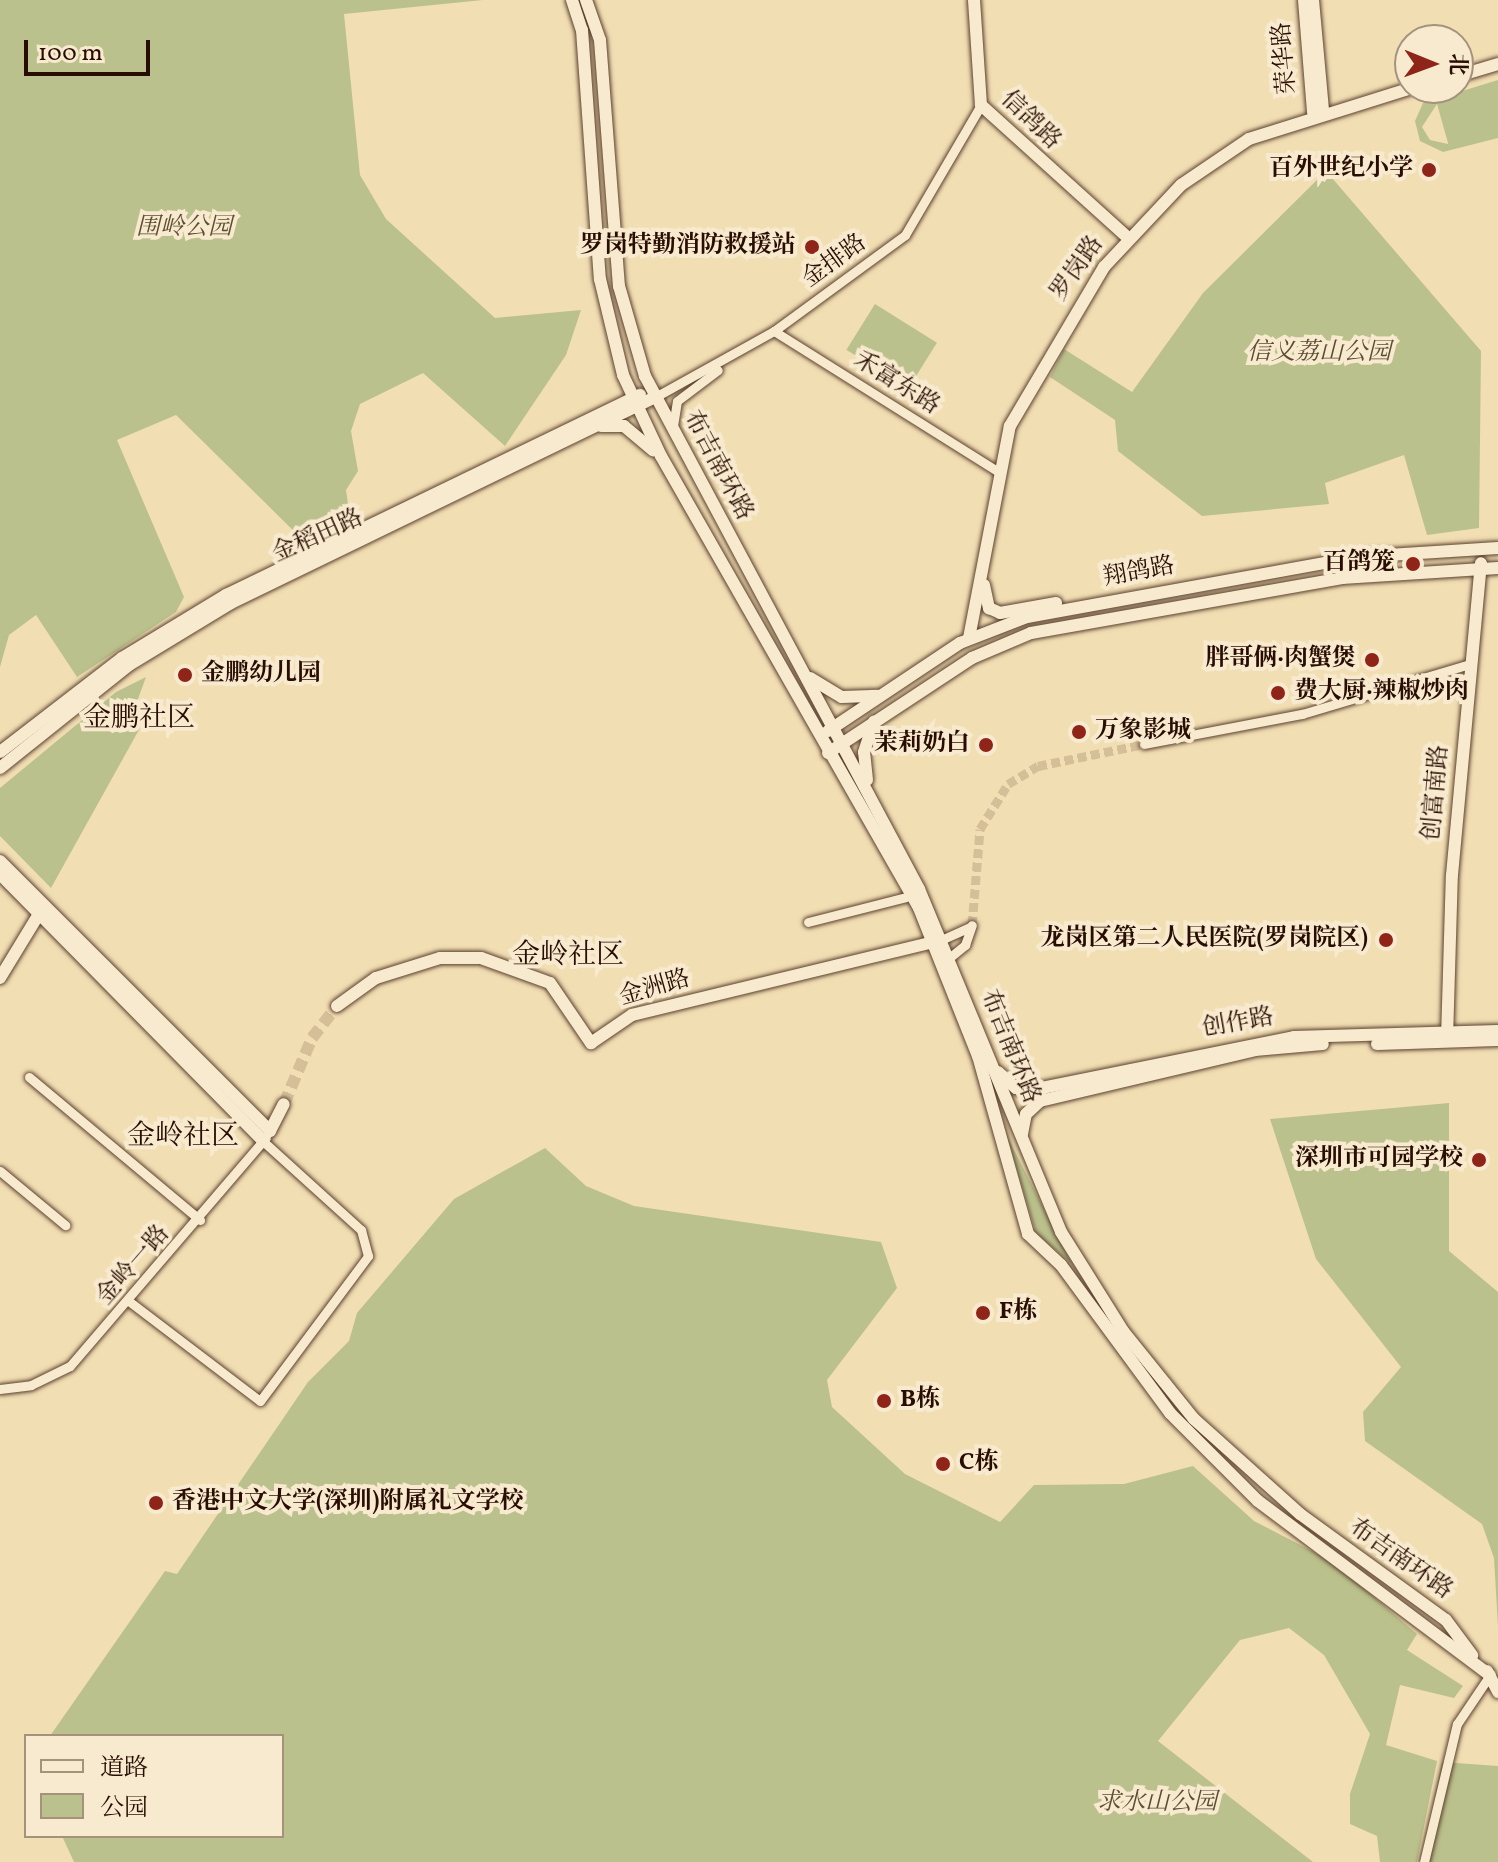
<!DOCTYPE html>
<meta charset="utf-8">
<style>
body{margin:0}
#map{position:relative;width:1498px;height:1862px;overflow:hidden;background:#f2deb3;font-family:Vollkorn,"Noto Serif SC",serif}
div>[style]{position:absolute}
.green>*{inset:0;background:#bbc18c;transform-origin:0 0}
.street-tunnel>*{height:9px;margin-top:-4.5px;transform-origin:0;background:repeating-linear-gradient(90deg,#d4bf99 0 9px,transparent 0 13.5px)}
.secondary-tunnel>*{height:12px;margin-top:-6px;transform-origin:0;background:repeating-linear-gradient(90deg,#d4bf99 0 12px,transparent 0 18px)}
.roads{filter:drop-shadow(0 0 2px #5b412f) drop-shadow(0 0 2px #5b412f)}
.street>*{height:9px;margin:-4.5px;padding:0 4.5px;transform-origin:4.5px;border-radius:4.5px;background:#f7eace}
.secondary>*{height:12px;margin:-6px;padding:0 6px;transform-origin:6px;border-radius:6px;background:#f7eace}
.dots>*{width:22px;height:22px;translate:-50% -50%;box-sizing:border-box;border:4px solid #f7eace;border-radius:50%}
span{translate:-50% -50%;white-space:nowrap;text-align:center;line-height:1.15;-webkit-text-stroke:8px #f7eace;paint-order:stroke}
.street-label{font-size:24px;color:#290d03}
.poi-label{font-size:24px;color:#290d03;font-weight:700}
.right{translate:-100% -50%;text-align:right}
.left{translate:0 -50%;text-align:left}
.park-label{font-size:24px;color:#5c4c33;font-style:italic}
.quarter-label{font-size:28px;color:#290d03}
.legend{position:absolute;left:24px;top:1734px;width:260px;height:104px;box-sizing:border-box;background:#f7eace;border:2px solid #a5927d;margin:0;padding:10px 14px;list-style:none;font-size:24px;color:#290d03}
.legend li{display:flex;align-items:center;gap:16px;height:40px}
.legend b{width:40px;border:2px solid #a5927d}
.north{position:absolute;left:1394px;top:24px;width:80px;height:80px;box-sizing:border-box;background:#f7eace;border:2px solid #a5927d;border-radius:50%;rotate:91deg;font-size:22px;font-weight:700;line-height:32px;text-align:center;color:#290d03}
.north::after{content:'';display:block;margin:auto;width:28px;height:36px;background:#8f2418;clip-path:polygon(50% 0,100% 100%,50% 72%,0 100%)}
.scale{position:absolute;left:24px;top:40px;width:126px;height:36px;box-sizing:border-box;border:4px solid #290d03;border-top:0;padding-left:10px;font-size:24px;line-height:28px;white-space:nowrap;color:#290d03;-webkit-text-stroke:6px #f7eace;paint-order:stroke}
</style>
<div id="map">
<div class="green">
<div style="clip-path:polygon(0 0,483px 0,344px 14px,360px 175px,386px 219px,495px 318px,581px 310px,566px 355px,505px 446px,423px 373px,360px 404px,351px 431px,358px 471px,346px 490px,351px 524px,321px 547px,307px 544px,176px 415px,117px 440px,184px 597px,176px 612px,77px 677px,36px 615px,9px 635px,0 667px)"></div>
<div style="clip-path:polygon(evenodd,1498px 80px,1498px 138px,1443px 152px,1420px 141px,1415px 121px,1423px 103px,1498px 80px,1437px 104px,1448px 143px,1448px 144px,1430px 140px,1422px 127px,1437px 104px)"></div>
<div style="clip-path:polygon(1326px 171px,1481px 351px,1479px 528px,1427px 535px,1404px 455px,1325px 483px,1329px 504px,1202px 516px,1118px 451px,1115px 420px,1050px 377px,1064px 349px,1132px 392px,1203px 293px)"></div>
<div style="left:875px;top:304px;width:73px;height:54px;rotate:32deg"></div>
<div style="clip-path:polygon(146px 677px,131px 718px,140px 728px,51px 888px,0 836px,0 788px,116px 692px)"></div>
<div style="clip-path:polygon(1449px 1103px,1449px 1251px,1498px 1292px,1498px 1627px,1494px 1558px,1482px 1524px,1365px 1441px,1363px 1412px,1401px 1367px,1316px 1259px,1270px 1119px)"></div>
<div style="clip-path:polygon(1007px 1136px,1072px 1264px,1036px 1233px)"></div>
<div style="clip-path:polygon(545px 1148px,586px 1186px,634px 1206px,881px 1242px,897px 1288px,827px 1380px,832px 1407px,905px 1474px,1000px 1522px,1034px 1485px,1124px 1484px,1193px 1466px,1254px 1521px,1333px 1562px,1417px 1634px,1407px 1650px,1463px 1686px,1454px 1698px,1400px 1685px,1386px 1745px,1437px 1761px,1417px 1862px,1380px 1862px,1377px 1836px,1350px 1824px,1350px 1794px,1370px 1734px,1324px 1655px,1289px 1628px,1240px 1640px,1158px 1741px,1313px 1862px,74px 1862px,62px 1836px,282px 1836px,282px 1736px,50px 1736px,165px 1571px,177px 1574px,308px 1382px,349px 1341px,357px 1313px,454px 1199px)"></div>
<div style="clip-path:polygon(1442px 1762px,1498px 1766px,1498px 1862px,1421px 1862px)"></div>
</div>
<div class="street-tunnel">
<div style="left:972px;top:925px;width:96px;rotate:-85.2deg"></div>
<div style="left:980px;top:829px;width:53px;rotate:-58.1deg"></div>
<div style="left:1008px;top:784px;width:35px;rotate:-31deg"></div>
<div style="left:1038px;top:766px;width:108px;rotate:-11.7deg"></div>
</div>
<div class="secondary-tunnel">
<div style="left:284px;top:1104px;width:72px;rotate:-67deg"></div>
<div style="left:312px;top:1038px;width:41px;rotate:-52deg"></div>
</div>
<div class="roads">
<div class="street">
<div style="left:774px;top:331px;width:263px;rotate:32.1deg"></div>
<div style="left:657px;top:396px;width:134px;rotate:-29.1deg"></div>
<div style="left:774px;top:331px;width:162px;rotate:-36.2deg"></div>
<div style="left:905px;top:235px;width:151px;rotate:-59.7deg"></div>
<div style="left:673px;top:426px;width:25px;rotate:-81deg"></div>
<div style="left:677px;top:401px;width:51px;rotate:-37.1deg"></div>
<div style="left:1144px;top:744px;width:161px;rotate:-10.8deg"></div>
<div style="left:1302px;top:714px;width:175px;rotate:-16.6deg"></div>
<div style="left:808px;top:922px;width:101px;rotate:-14.3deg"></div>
<div style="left:941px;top:940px;width:32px;rotate:-24deg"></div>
<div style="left:949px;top:958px;width:21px;rotate:-39deg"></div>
<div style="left:965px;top:945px;width:21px;rotate:-71deg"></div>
<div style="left:29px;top:1077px;width:223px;rotate:39.9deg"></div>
<div style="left:0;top:1171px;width:85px;rotate:39.7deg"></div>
<div style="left:130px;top:1302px;width:163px;rotate:37.3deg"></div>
<div style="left:260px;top:1401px;width:181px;rotate:-53.3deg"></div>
<div style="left:368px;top:1256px;width:27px;rotate:-105deg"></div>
<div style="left:361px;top:1230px;width:132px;rotate:-137.8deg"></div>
<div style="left:0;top:1389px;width:31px;rotate:-7deg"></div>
<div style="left:31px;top:1385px;width:43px;rotate:-26deg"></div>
<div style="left:70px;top:1366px;width:301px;rotate:-49.4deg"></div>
<div style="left:1424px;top:1862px;width:142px;rotate:-76.6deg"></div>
<div style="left:1457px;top:1724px;width:59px;rotate:-56deg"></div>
</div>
<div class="secondary">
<div style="left:572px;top:0;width:32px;rotate:72deg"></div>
<div style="left:582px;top:30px;width:250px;rotate:85.9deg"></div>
<div style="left:600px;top:279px;width:99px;rotate:76.5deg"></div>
<div style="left:623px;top:375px;width:89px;rotate:64.9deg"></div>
<div style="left:661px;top:456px;width:520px;rotate:60.28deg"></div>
<div style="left:919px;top:908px;width:159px;rotate:68.3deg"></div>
<div style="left:978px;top:1056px;width:185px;rotate:74.3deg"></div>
<div style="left:1028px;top:1234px;width:45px;rotate:43.2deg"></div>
<div style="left:1061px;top:1265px;width:184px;rotate:53.6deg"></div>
<div style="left:1170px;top:1413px;width:124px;rotate:45deg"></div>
<div style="left:1258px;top:1501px;width:290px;rotate:36.9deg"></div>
<div style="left:586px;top:0;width:42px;rotate:70.7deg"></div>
<div style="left:600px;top:40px;width:247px;rotate:85.6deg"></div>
<div style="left:619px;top:286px;width:94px;rotate:73.9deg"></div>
<div style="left:645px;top:376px;width:582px;rotate:61.89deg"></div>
<div style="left:919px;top:889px;width:371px;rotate:67.5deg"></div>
<div style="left:1061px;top:1232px;width:117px;rotate:57.9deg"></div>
<div style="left:1123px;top:1331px;width:113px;rotate:51.1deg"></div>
<div style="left:1194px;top:1419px;width:142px;rotate:41.9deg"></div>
<div style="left:1300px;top:1514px;width:180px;rotate:36deg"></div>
<div style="left:1446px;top:1620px;width:44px;rotate:53.4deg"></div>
<div style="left:974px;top:0;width:105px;rotate:86.2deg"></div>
<div style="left:981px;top:105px;width:198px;rotate:42.1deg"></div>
<div style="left:1304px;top:0;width:113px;rotate:85.4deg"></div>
<div style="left:1313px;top:0;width:110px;rotate:84.8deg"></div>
<div style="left:1458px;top:76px;width:42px;rotate:-16.7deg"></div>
<div style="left:601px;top:426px;width:23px"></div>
<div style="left:624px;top:426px;width:38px;rotate:40deg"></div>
<div style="left:984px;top:585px;width:24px;rotate:78deg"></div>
<div style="left:989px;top:608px;width:12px;rotate:24deg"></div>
<div style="left:1000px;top:613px;width:57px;rotate:-10.1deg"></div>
<div style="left:969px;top:638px;width:216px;rotate:-79.1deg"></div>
<div style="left:1010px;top:426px;width:185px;rotate:-59.4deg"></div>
<div style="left:1104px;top:267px;width:112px;rotate:-46.8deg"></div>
<div style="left:1181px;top:185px;width:82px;rotate:-34.1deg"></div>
<div style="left:1249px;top:139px;width:171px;rotate:-17.4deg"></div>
<div style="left:810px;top:678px;width:37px;rotate:31deg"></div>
<div style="left:842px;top:697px;width:36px;rotate:-2deg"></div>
<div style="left:828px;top:731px;width:159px;rotate:-33.7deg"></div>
<div style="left:960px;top:643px;width:72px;rotate:-21.2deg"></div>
<div style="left:1027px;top:617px;width:335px;rotate:-10.3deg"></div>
<div style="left:1357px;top:557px;width:141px;rotate:-3.7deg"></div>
<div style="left:0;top:752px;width:154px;rotate:-37.6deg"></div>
<div style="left:122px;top:658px;width:122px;rotate:-31.2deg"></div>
<div style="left:226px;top:595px;width:460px;rotate:-25.8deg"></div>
<div style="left:828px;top:753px;width:173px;rotate:-33.4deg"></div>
<div style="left:972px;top:658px;width:64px;rotate:-23deg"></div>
<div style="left:1031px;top:633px;width:316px;rotate:-10deg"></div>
<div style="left:1342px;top:578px;width:156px;rotate:-3.7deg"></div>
<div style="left:0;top:768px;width:165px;rotate:-38.6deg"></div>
<div style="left:129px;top:665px;width:119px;rotate:-31.3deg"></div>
<div style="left:231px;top:603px;width:474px;rotate:-25.9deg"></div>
<div style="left:867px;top:780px;width:28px;rotate:-96deg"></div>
<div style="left:864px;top:752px;width:32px;rotate:-72deg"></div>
<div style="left:0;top:861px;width:382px;rotate:45deg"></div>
<div style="left:270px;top:1131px;width:30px;rotate:-63deg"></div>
<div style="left:0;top:874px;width:375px;rotate:45.4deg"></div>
<div style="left:0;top:978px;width:81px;rotate:-58.7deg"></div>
<div style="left:337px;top:1006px;width:48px;rotate:-35.7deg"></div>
<div style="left:376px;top:978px;width:67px;rotate:-17.4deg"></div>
<div style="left:440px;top:958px;width:41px"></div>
<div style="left:481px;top:958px;width:73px;rotate:19.9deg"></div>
<div style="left:550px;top:983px;width:73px;rotate:55.7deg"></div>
<div style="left:591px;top:1043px;width:50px;rotate:-34.3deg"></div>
<div style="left:632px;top:1015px;width:315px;rotate:-13.6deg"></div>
<div style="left:1447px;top:1039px;width:164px;rotate:-88.3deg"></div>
<div style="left:1452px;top:875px;width:313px;rotate:-84.7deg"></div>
<div style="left:1377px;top:1044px;width:121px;rotate:-1.9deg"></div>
<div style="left:998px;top:1072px;width:24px;rotate:42deg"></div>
<div style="left:1016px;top:1088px;width:16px;rotate:7deg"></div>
<div style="left:1032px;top:1090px;width:267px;rotate:-11.4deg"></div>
<div style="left:1294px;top:1037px;width:204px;rotate:-1.7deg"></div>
<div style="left:1022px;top:1134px;width:20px;rotate:-79deg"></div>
<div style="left:1026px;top:1114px;width:19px;rotate:-43deg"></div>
<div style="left:1040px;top:1101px;width:221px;rotate:-13.3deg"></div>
<div style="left:1255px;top:1050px;width:68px;rotate:-5deg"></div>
<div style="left:1487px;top:1671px;width:24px;rotate:62deg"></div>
</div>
</div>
<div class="dots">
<div style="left:1429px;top:170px;background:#8f2418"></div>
<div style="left:812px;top:247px;background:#8f2418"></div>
<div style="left:1413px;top:564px;background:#8f2418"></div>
<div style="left:1372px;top:660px;background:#8f2418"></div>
<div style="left:185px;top:675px;background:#8f2418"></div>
<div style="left:1278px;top:693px;background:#8f2418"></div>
<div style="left:1079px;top:732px;background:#8f2418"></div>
<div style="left:986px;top:745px;background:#8f2418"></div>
<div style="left:1386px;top:940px;background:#8f2418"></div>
<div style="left:1479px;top:1160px;background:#8f2418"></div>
<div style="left:983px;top:1313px;background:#8f2418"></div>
<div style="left:884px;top:1401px;background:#8f2418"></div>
<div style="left:943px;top:1464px;background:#8f2418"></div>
<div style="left:156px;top:1503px;background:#8f2418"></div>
</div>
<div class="street-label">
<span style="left:1286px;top:58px;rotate:-95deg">荣华路</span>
<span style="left:1030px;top:121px;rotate:44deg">信鸽路</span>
<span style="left:835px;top:262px;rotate:-36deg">金排路</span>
<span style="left:1078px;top:269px;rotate:-55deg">罗岗路</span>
<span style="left:896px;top:384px;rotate:32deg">禾富东路</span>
<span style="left:717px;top:466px;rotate:62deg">布吉南环路</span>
<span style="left:318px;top:537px;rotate:-24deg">金稻田路</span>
<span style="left:1139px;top:573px;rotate:-10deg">翔鸽路</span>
<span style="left:1437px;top:793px;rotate:-85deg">创富南路</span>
<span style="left:655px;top:989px;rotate:-16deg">金洲路</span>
<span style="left:1238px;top:1024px;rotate:-10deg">创作路</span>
<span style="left:1009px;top:1047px;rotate:68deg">布吉南环路</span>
<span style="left:134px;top:1266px;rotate:-49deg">金岭一路</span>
<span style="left:1400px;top:1560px;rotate:35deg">布吉南环路</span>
</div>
<div class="poi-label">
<span class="right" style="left:1413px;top:170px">百外世纪小学</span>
<span class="right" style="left:796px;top:247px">罗岗特勤消防救援站</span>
<span class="right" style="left:1395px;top:564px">百鸽笼</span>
<span class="right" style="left:1356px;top:660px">胖哥俩·肉蟹煲</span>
<span class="left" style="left:201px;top:675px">金鹏幼儿园</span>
<span class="left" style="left:1294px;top:693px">费大厨·辣椒炒肉</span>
<span class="left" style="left:1095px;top:732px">万象影城</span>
<span class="right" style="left:970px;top:745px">茉莉奶白</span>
<span class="right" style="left:1368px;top:940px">龙岗区第二人民医院(罗岗院区)</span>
<span class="right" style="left:1463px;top:1160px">深圳市可园学校</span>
<span class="left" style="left:999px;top:1313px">F栋</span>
<span class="left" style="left:900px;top:1401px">B栋</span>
<span class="left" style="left:959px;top:1464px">C栋</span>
<span class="left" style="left:172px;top:1503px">香港中文大学(深圳)附属礼文学校</span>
</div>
<div class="park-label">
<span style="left:184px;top:229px">围岭公园</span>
<span style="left:1319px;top:354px">信义荔山公园</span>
<span style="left:1157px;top:1804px">求水山公园</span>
</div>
<div class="quarter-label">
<span style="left:139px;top:719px">金鹏社区</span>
<span style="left:568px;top:956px">金岭社区</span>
<span style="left:183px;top:1137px">金岭社区</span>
</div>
<ul class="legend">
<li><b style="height:10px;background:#f7eace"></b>道路</li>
<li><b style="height:22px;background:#bbc18c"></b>公园</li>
</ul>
<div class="north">北</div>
<div class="scale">100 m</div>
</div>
